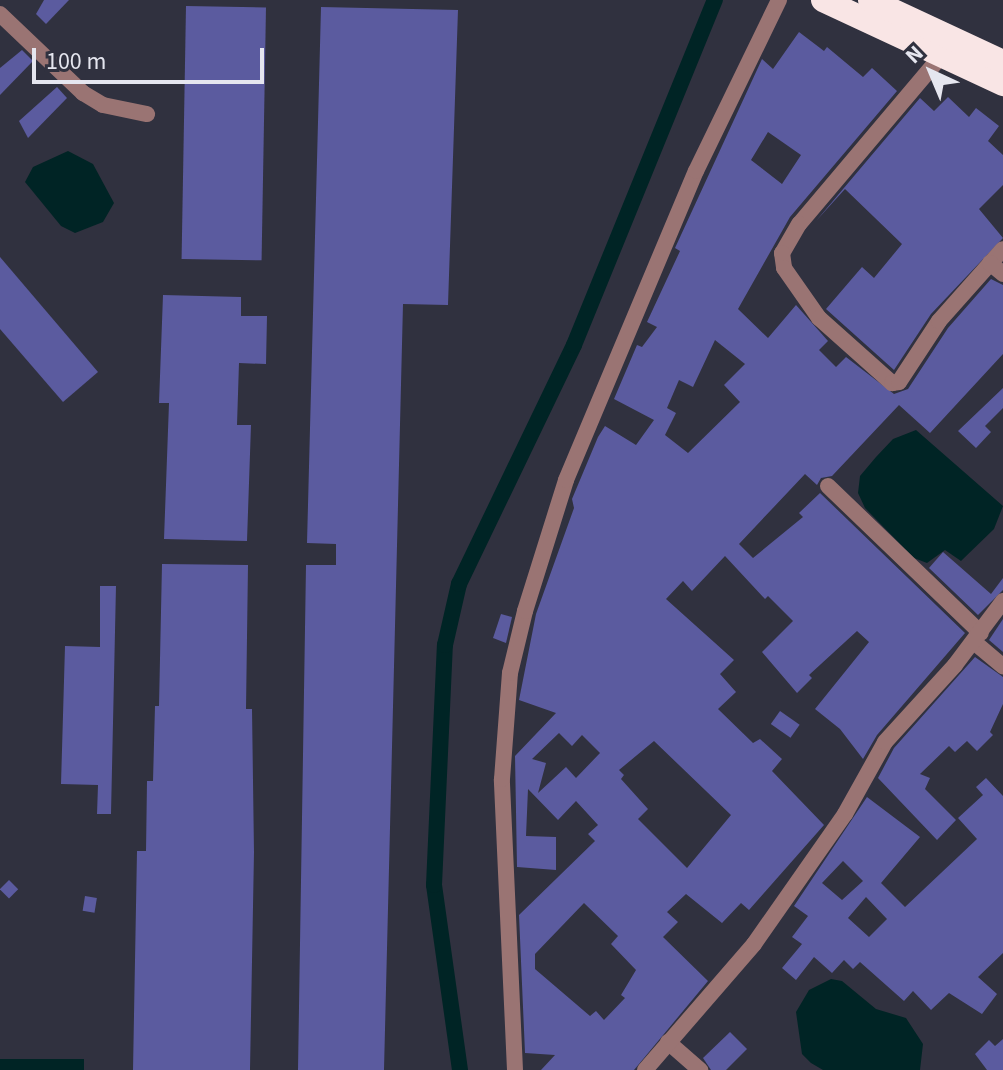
<!DOCTYPE html>
<style>
body{margin:0}
#map{position:relative;width:1003px;height:1070px;overflow:hidden;background:#30313f;font-family:"Source Sans 3",sans-serif}
div>[style]{position:absolute}
.water>*{inset:0;background:#002425;transform-origin:0 0}
.canal>*{height:16px;margin:-8px;padding:0 8px;transform-origin:8px;border-radius:8px;background:#002425}
.building>*{inset:0;background:#5b5b9f;transform-origin:0 0}
.street>*{height:16px;margin:-8px;padding:0 8px;transform-origin:8px;border-radius:8px;background:#9a7473}
.highway>*{height:24px;margin:-12px;padding:0 12px;transform-origin:12px;border-radius:12px;background:#f9e5e5}
span{translate:-50% -50%;white-space:nowrap;text-align:center;line-height:1.15;-webkit-text-stroke:8px #30313f;paint-order:stroke}
.north{position:absolute;left:891px;top:32px;width:80px;height:80px;-webkit-text-stroke:6px #30313f;paint-order:stroke;rotate:316deg;font-size:22px;font-weight:700;line-height:32px;text-align:center;color:#e5e6ef}
.north::after{content:'';display:block;margin:auto;width:28px;height:36px;background:#e5e6ef;clip-path:polygon(50% 0,100% 100%,50% 72%,0 100%)}
.scale{position:absolute;left:32px;top:48px;width:232px;height:36px;box-sizing:border-box;border:4px solid #e5e6ef;border-top:0;padding-left:10px;font-size:24px;line-height:28px;white-space:nowrap;color:#e5e6ef;-webkit-text-stroke:6px #30313f;paint-order:stroke}
</style>
<div id="map">
<div class="water">
<div style="clip-path:polygon(68px 151px,93px 164px,114px 203px,103px 222px,75px 233px,61px 226px,25px 182px,33px 167px)"></div>
<div style="clip-path:polygon(916px 430px,1003px 506px,994px 529px,961px 561px,945px 550px,927px 563px,914px 558px,865px 508px,858px 493px,860px 476px,876px 457px,893px 439px)"></div>
<div style="clip-path:polygon(831px 979px,842px 981px,876px 1009px,906px 1018px,923px 1044px,920px 1070px,823px 1070px,811px 1063px,802px 1054px,796px 1012px,809px 990px)"></div>
<div style="left:84px;top:1059px;width:11px;height:84px;rotate:90deg"></div>
</div>
<div class="canal">
<div style="left:460px;top:1070px;width:187px;rotate:-98deg"></div>
<div style="left:434px;top:885px;width:240px;rotate:-87.4deg"></div>
<div style="left:445px;top:645px;width:63px;rotate:-77.1deg"></div>
<div style="left:459px;top:584px;width:265px;rotate:-64.3deg"></div>
<div style="left:574px;top:345px;width:373px;rotate:-67.8deg"></div>
</div>
<div class="building">
<div style="clip-path:polygon(44px 0,69px 0,46px 24px,36px 14px)"></div>
<div style="left:186px;top:6px;width:80px;height:253px;rotate:1deg"></div>
<div style="clip-path:polygon(321px 7px,458px 10px,448px 305px,403px 304px,384px 1070px,298px 1070px,306px 565px,336px 565px,336px 544px,307px 543px)"></div>
<div style="clip-path:polygon(evenodd,799px 32px,824px 51px,827px 47px,863px 77px,872px 68px,897px 91px,790px 217px,738px 309px,768px 338px,796px 305px,828px 341px,819px 350px,836px 367px,846px 357px,894px 394px,908px 389px,948px 328px,991px 279px,1003px 285px,1003px 354px,930px 433px,899px 405px,832px 476px,821px 478px,817px 485px,805px 474px,739px 544px,753px 558px,803px 517px,799px 513px,820px 493px,965px 633px,877px 735px,863px 759px,840px 729px,815px 709px,869px 642px,857px 631px,809px 675px,812px 678px,797px 693px,762px 652px,793px 621px,768px 596px,765px 599px,725px 556px,692px 591px,683px 581px,666px 599px,734px 660px,720px 674px,736px 692px,718px 709px,753px 743px,760px 739px,782px 759px,772px 771px,824px 825px,749px 910px,741px 903px,722px 923px,686px 894px,667px 912px,678px 922px,663px 937px,708px 981px,634px 1070px,541px 1070px,555px 1055px,525px 1053px,519px 915px,595px 841px,588px 834px,598px 825px,576px 801px,558px 820px,528px 789px,526px 836px,556px 837px,556px 870px,517px 867px,515px 756px,556px 713px,519px 700px,536px 614px,574px 508px,572px 499px,598px 437px,605px 426px,636px 445px,654px 420px,614px 399px,637px 345px,642px 347px,657px 327px,647px 322px,680px 251px,675px 248px,762px 59px,773px 69px,799px 32px,768px 132px,801px 155px,782px 184px,751px 160px,768px 132px,799px 32px,715px 340px,745px 364px,724px 385px,740px 402px,688px 453px,665px 435px,676px 413px,667px 408px,679px 380px,693px 387px,715px 340px,799px 32px,559px 733px,572px 746px,582px 735px,600px 753px,576px 778px,566px 767px,538px 793px,546px 763px,532px 759px,559px 733px,799px 32px,654px 741px,731px 815px,687px 868px,638px 819px,648px 809px,621px 779px,624px 775px,619px 770px,654px 741px,799px 32px,584px 903px,618px 936px,611px 944px,636px 970px,621px 995px,625px 998px,604px 1020px,596px 1011px,590px 1016px,535px 969px,535px 954px,584px 903px)"></div>
<div style="clip-path:polygon(22px 50px,33px 61px,0 95px,0 68px)"></div>
<div style="clip-path:polygon(57px 87px,67px 98px,28px 138px,19px 121px)"></div>
<div style="clip-path:polygon(948px 97px,969px 117px,976px 108px,999px 126px,988px 141px,1003px 155px,1003px 185px,979px 209px,1003px 238px,931px 314px,894px 370px,826px 309px,862px 267px,874px 278px,902px 244px,845px 189px,816px 221px,920px 98px,934px 111px)"></div>
<div style="clip-path:polygon(0 257px,98px 372px,63px 402px,0 329px)"></div>
<div style="clip-path:polygon(163px 295px,241px 297px,241px 316px,267px 316px,266px 364px,239px 363px,237px 425px,251px 425px,247px 541px,164px 539px,169px 403px,159px 403px)"></div>
<div style="clip-path:polygon(1003px 388px,1003px 408px,985px 426px,991px 432px,976px 448px,958px 431px)"></div>
<div style="clip-path:polygon(943px 552px,991px 594px,1003px 578px,1003px 590px,978px 615px,929px 568px)"></div>
<div style="clip-path:polygon(162px 564px,248px 565px,246px 709px,252px 709px,254px 852px,250px 1070px,133px 1070px,137px 851px,146px 851px,147px 781px,153px 781px,155px 706px,159px 706px)"></div>
<div style="clip-path:polygon(100px 586px,116px 586px,111px 814px,97px 814px,98px 785px,61px 784px,65px 646px,100px 647px)"></div>
<div style="clip-path:polygon(501px 614px,512px 617px,506px 643px,493px 638px)"></div>
<div style="clip-path:polygon(1003px 619px,1003px 652px,989px 640px)"></div>
<div style="clip-path:polygon(975px 657px,1003px 677px,1003px 704px,990px 732px,993px 735px,977px 751px,967px 741px,955px 752px,949px 746px,920px 774px,930px 778px,925px 789px,956px 820px,937px 840px,878px 778px,894px 748px)"></div>
<div style="left:780px;top:711px;width:24px;height:16px;rotate:35deg"></div>
<div style="clip-path:polygon(evenodd,986px 778px,1003px 796px,1003px 953px,978px 977px,997px 994px,982px 1014px,949px 993px,931px 1010px,913px 991px,904px 1001px,860px 962px,853px 969px,844px 960px,832px 973px,814px 957px,796px 980px,782px 968px,802px 944px,792px 937px,808px 916px,794px 906px,867px 797px,920px 837px,881px 883px,905px 907px,977px 839px,958px 818px,983px 795px,976px 787px,986px 778px,843px 861px,863px 881px,842px 900px,822px 883px,843px 861px,986px 778px,866px 897px,887px 919px,869px 937px,848px 918px,866px 897px)"></div>
<div style="left:9px;top:880px;width:13px;height:13px;rotate:45deg"></div>
<div style="left:85px;top:896px;width:12px;height:15px;rotate:9deg"></div>
<div style="clip-path:polygon(730px 1032px,747px 1049px,726px 1070px,711px 1070px,703px 1058px)"></div>
<div style="clip-path:polygon(1003px 1039px,1003px 1070px,987px 1070px,975px 1054px,989px 1040px,995px 1046px)"></div>
</div>
<div class="street">
<div style="left:0;top:14px;width:115px;rotate:43.6deg"></div>
<div style="left:83px;top:93px;width:23px;rotate:31deg"></div>
<div style="left:103px;top:105px;width:45px;rotate:11.6deg"></div>
<div style="left:942px;top:55px;width:221px;rotate:130.2deg"></div>
<div style="left:799px;top:224px;width:34px;rotate:120deg"></div>
<div style="left:782px;top:253px;width:15px;rotate:82deg"></div>
<div style="left:784px;top:268px;width:61px;rotate:55deg"></div>
<div style="left:819px;top:318px;width:98px;rotate:41.7deg"></div>
<div style="left:892px;top:383px;width:7px;rotate:-8deg"></div>
<div style="left:899px;top:382px;width:73px;rotate:-56.7deg"></div>
<div style="left:939px;top:321px;width:96px;rotate:-48.4deg"></div>
<div style="left:990px;top:263px;width:17px;rotate:40deg"></div>
<div style="left:828px;top:486px;width:212px;rotate:43.9deg"></div>
<div style="left:974px;top:642px;width:38px;rotate:40deg"></div>
<div style="left:668px;top:1042px;width:43px;rotate:41.2deg"></div>
<div style="left:515px;top:1070px;width:291px;rotate:-92.6deg"></div>
<div style="left:502px;top:779px;width:106px;rotate:-85.7deg"></div>
<div style="left:510px;top:673px;width:64px;rotate:-76.4deg"></div>
<div style="left:525px;top:611px;width:137px;rotate:-72.6deg"></div>
<div style="left:566px;top:480px;width:335px;rotate:-67.2deg"></div>
<div style="left:696px;top:171px;width:190px;rotate:-64.1deg"></div>
<div style="left:645px;top:1070px;width:167px;rotate:-49.1deg"></div>
<div style="left:754px;top:944px;width:159px;rotate:-55deg"></div>
<div style="left:845px;top:814px;width:82px;rotate:-60.9deg"></div>
<div style="left:885px;top:742px;width:104px;rotate:-47.7deg"></div>
<div style="left:955px;top:665px;width:80px;rotate:-53.1deg"></div>
</div>
<div class="highway">
<div style="left:823px;top:0;width:199px;rotate:25deg"></div>
<div style="left:870px;top:0;width:147px;rotate:25deg"></div>
</div>
<div class="north">N</div>
<div class="scale">100 m</div>
</div>
